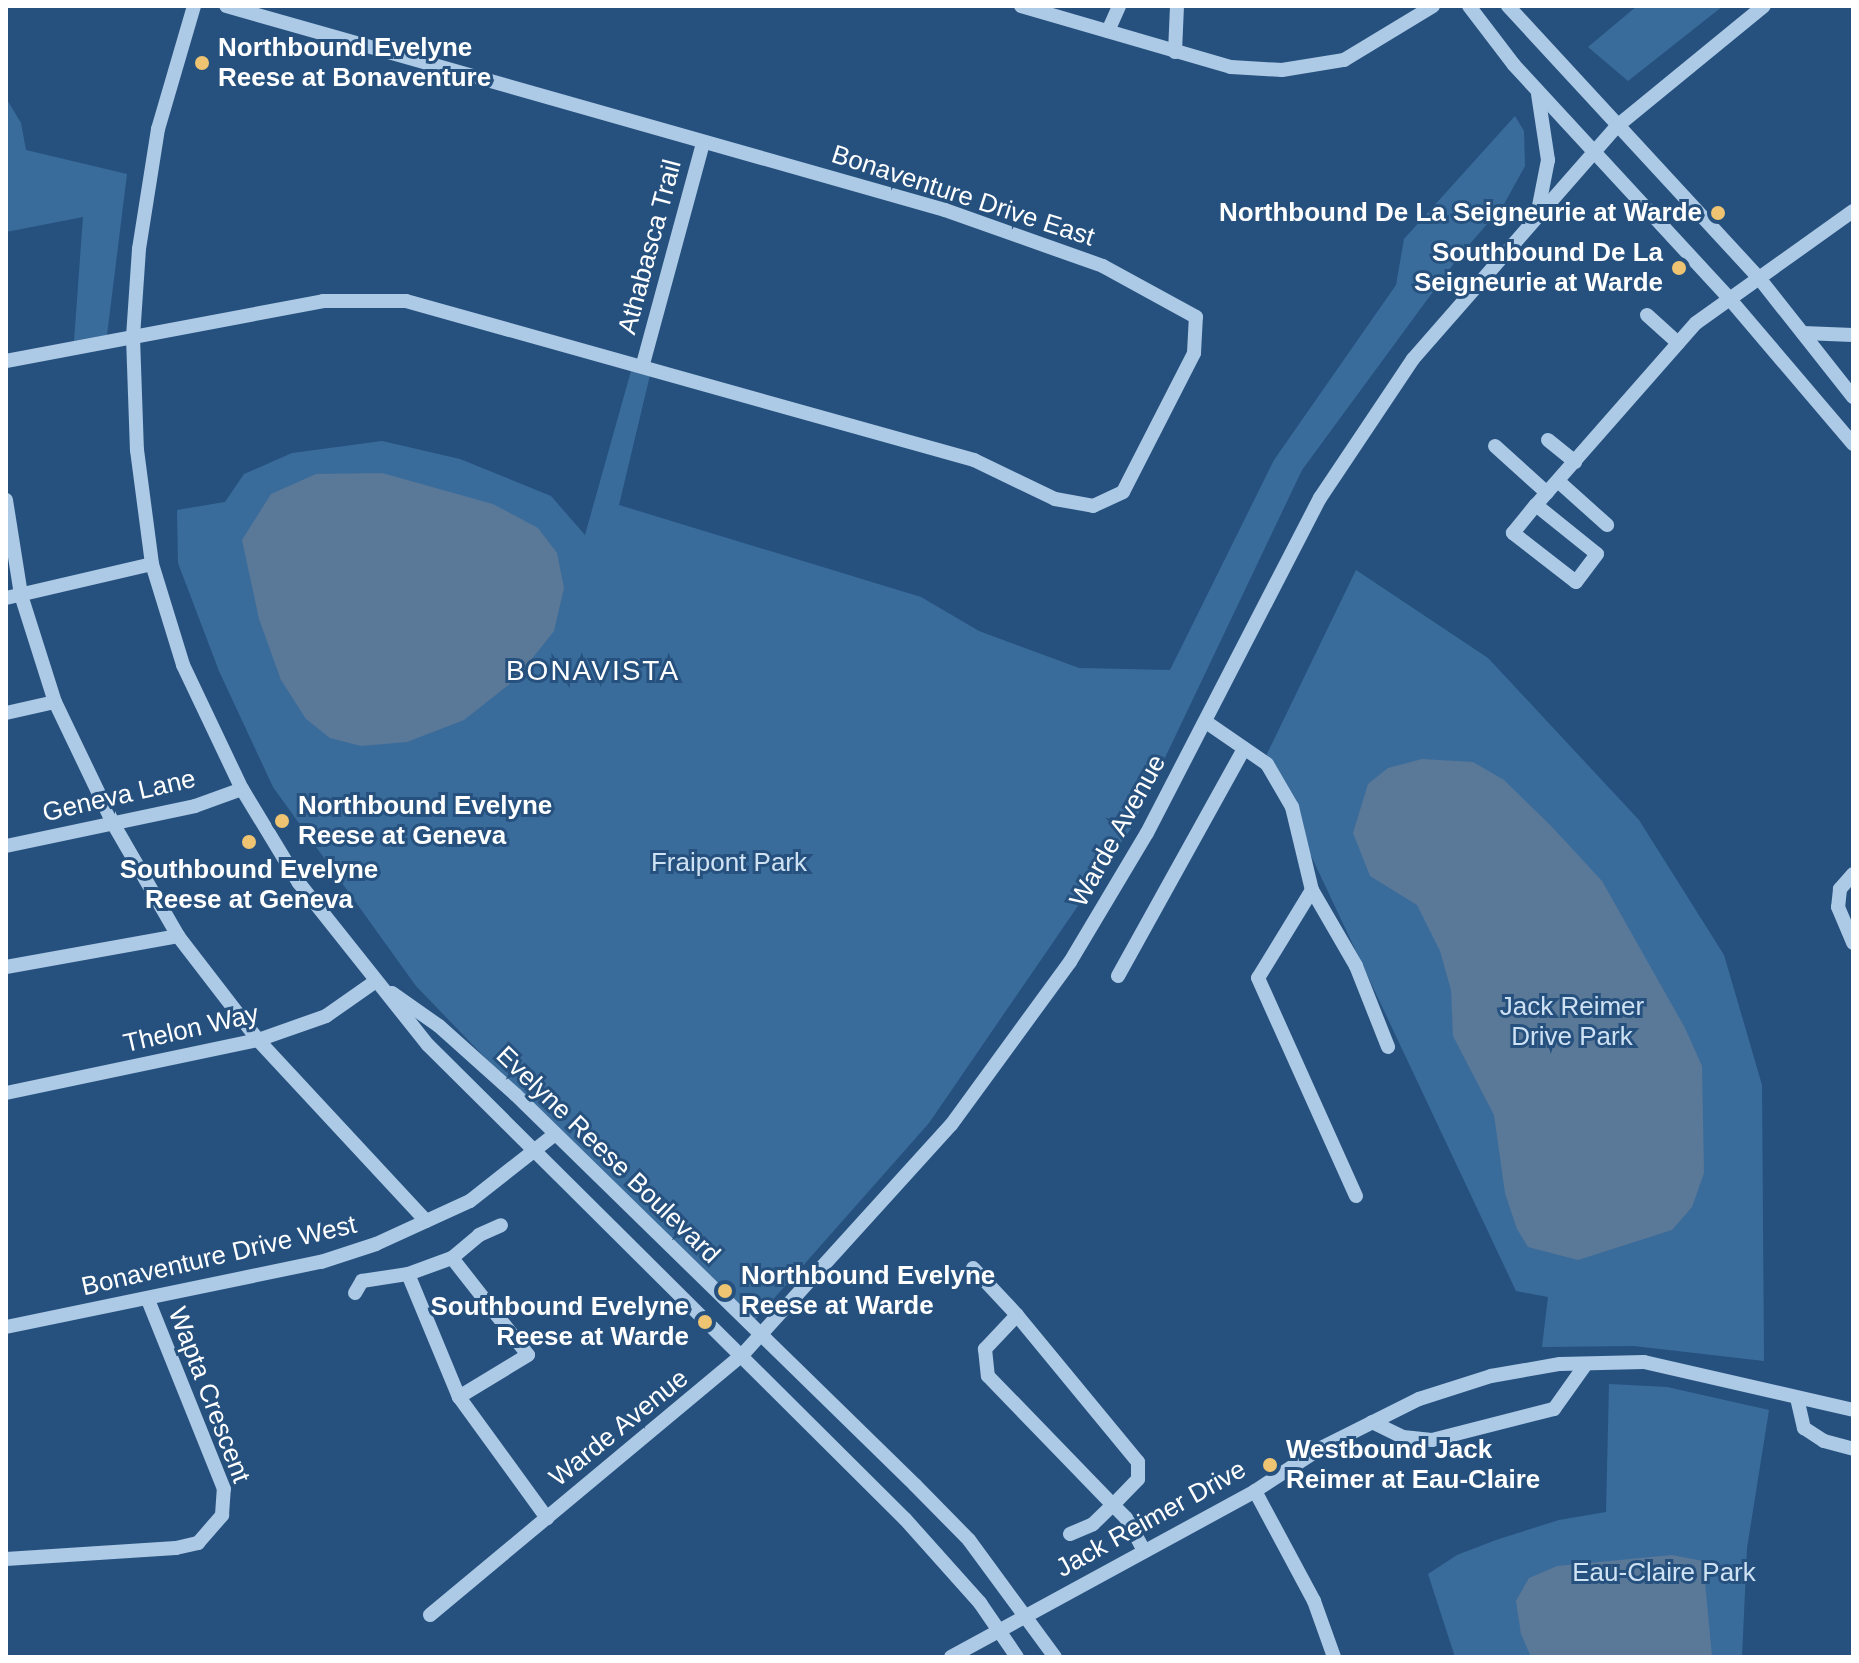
<!DOCTYPE html>
<style>
body{margin:0}
#map{position:relative;width:1859px;height:1663px;overflow:hidden;background:#26517e;font-family:Helvetica,sans-serif}
div>[style]{position:absolute}
.green>*{inset:0;background:#3a6c9b}
.water>*{inset:0;background:#5a7898}
.minor>*{height:14px;margin:-7px;padding:0 7px;transform-origin:7px;border-radius:7px;background:#acc9e5}
.dots>*{width:22px;height:22px;translate:-50% -50%;box-sizing:border-box;border:4px solid #26517e;border-radius:50%}
span{translate:-50% -50%;white-space:nowrap;text-align:center;line-height:1.15;-webkit-text-stroke:6px #26517e;paint-order:stroke}
.poi-label{font-size:26px;color:#fff;font-weight:700}
.left{translate:0 -50%;text-align:left}
.right{translate:-100% -50%;text-align:right}
.street-label{font-size:26px;color:#fff}
.park-label{font-size:26px;color:#cfe2f4}
.neighbourhood-label{font-size:28px;color:#fff;letter-spacing:2px}
.frame{position:absolute;inset:0;border:8px solid #fff;pointer-events:none}
</style>
<div id="map">
<div class="green">
<div style="clip-path:polygon(1637px 6px,1723px 6px,1628px 81px,1588px 47px)"></div>
<div style="clip-path:polygon(6px 98px,21px 123px,26px 150px,127px 174px,107px 335px,74px 341px,83px 217px,6px 232px)"></div>
<div style="clip-path:polygon(1515px 116px,1524px 131px,1525px 166px,1503px 206px,1460px 255px,1302px 470px,1132px 827px,929px 1123px,747px 1329px,416px 986px,273px 787px,219px 671px,178px 563px,177px 510px,225px 502px,244px 474px,292px 453px,382px 441px,460px 459px,551px 496px,585px 535px,631px 371px,650px 375px,619px 505px,921px 597px,979px 631px,1079px 668px,1170px 670px,1274px 460px,1396px 285px,1404px 239px)"></div>
<div style="clip-path:polygon(1356px 570px,1488px 658px,1639px 820px,1724px 955px,1762px 1085px,1764px 1361px,1634px 1346px,1542px 1347px,1548px 1297px,1516px 1291px,1265px 758px)"></div>
<div style="clip-path:polygon(1609px 1384px,1667px 1387px,1769px 1410px,1747px 1548px,1742px 1657px,1455px 1657px,1428px 1574px,1457px 1555px,1496px 1540px,1559px 1520px,1606px 1512px)"></div>
</div>
<div class="water">
<div style="clip-path:polygon(382px 473px,493px 504px,538px 528px,557px 553px,564px 588px,554px 631px,516px 679px,464px 720px,407px 742px,361px 746px,330px 738px,306px 719px,281px 680px,259px 619px,242px 540px,271px 494px,316px 474px)"></div>
<div style="clip-path:polygon(1422px 759px,1473px 762px,1504px 780px,1552px 827px,1602px 881px,1685px 1028px,1702px 1066px,1704px 1173px,1692px 1207px,1672px 1230px,1578px 1260px,1528px 1247px,1517px 1229px,1505px 1193px,1494px 1115px,1453px 1036px,1451px 990px,1440px 951px,1417px 905px,1370px 876px,1353px 833px,1368px 784px,1388px 768px)"></div>
<div style="clip-path:polygon(1672px 1555px,1703px 1561px,1712px 1657px,1531px 1657px,1521px 1634px,1516px 1601px,1529px 1578px,1557px 1566px)"></div>
</div>
<div class="minor">
<div style="left:194px;top:6px;width:128px;rotate:106.3deg"></div>
<div style="left:158px;top:129px;width:121px;rotate:99deg"></div>
<div style="left:139px;top:249px;width:88px;rotate:93.9deg"></div>
<div style="left:133px;top:337px;width:113px;rotate:88deg"></div>
<div style="left:137px;top:450px;width:115px;rotate:82.5deg"></div>
<div style="left:152px;top:564px;width:106px;rotate:72.9deg"></div>
<div style="left:183px;top:665px;width:137px;rotate:64.6deg"></div>
<div style="left:242px;top:789px;width:110px;rotate:58.8deg"></div>
<div style="left:299px;top:883px;width:207px;rotate:51.5deg"></div>
<div style="left:428px;top:1045px;width:672px;rotate:44.82deg"></div>
<div style="left:905px;top:1519px;width:113px;rotate:48.2deg"></div>
<div style="left:980px;top:1603px;width:65px;rotate:55.6deg"></div>
<div style="left:1021px;top:6px;width:219px;rotate:16.2deg"></div>
<div style="left:1231px;top:67px;width:51px;rotate:3.4deg"></div>
<div style="left:1282px;top:70px;width:63px;rotate:-9.2deg"></div>
<div style="left:1344px;top:60px;width:104px;rotate:-31.2deg"></div>
<div style="left:1469px;top:6px;width:74px;rotate:52.7deg"></div>
<div style="left:1514px;top:65px;width:316px;rotate:47.3deg"></div>
<div style="left:1728px;top:297px;width:193px;rotate:49.6deg"></div>
<div style="left:1508px;top:6px;width:370px;rotate:47.3deg"></div>
<div style="left:1759px;top:278px;width:152px;rotate:51.7deg"></div>
<div style="left:1108px;top:31px;width:27px;rotate:-66deg"></div>
<div style="left:1175px;top:52px;width:46px;rotate:-87.5deg"></div>
<div style="left:1538px;top:94px;width:67px;rotate:81.4deg"></div>
<div style="left:1548px;top:160px;width:52px;rotate:101.1deg"></div>
<div style="left:1647px;top:315px;width:42px;rotate:42.1deg"></div>
<div style="left:1803px;top:333px;width:50px;rotate:2.3deg"></div>
<div style="left:6px;top:361px;width:323px;rotate:-10.7deg"></div>
<div style="left:323px;top:301px;width:83px"></div>
<div style="left:406px;top:301px;width:590px;rotate:15.64deg"></div>
<div style="left:974px;top:460px;width:90px;rotate:25.7deg"></div>
<div style="left:1055px;top:499px;width:39px;rotate:10deg"></div>
<div style="left:1093px;top:506px;width:33px;rotate:-25deg"></div>
<div style="left:1123px;top:492px;width:156px;rotate:-62.9deg"></div>
<div style="left:1194px;top:353px;width:36px;rotate:-87deg"></div>
<div style="left:1196px;top:317px;width:106px;rotate:-151.3deg"></div>
<div style="left:1103px;top:266px;width:168px;rotate:-160.5deg"></div>
<div style="left:945px;top:210px;width:747px;rotate:-164.16deg"></div>
<div style="left:643px;top:364px;width:229px;rotate:-74.8deg"></div>
<div style="left:1548px;top:440px;width:35px;rotate:39deg"></div>
<div style="left:1495px;top:446px;width:70px;rotate:42.1deg"></div>
<div style="left:1558px;top:481px;width:66px;rotate:41.9deg"></div>
<div style="left:6px;top:500px;width:96px;rotate:81deg"></div>
<div style="left:21px;top:595px;width:112px;rotate:72.4deg"></div>
<div style="left:55px;top:702px;width:136px;rotate:64.4deg"></div>
<div style="left:114px;top:825px;width:128px;rotate:60deg"></div>
<div style="left:178px;top:936px;width:131px;rotate:52.4deg"></div>
<div style="left:258px;top:1040px;width:247px;rotate:47.1deg"></div>
<div style="left:1536px;top:505px;width:78px;rotate:38.8deg"></div>
<div style="left:1597px;top:554px;width:35px;rotate:127deg"></div>
<div style="left:1576px;top:582px;width:80px;rotate:-142.1deg"></div>
<div style="left:1513px;top:533px;width:36px;rotate:-51deg"></div>
<div style="left:1536px;top:505px;width:242px;rotate:-48.7deg"></div>
<div style="left:1696px;top:323px;width:193px;rotate:-35.5deg"></div>
<div style="left:6px;top:598px;width:150px;rotate:-13.1deg"></div>
<div style="left:6px;top:713px;width:50px;rotate:-12.7deg"></div>
<div style="left:1206px;top:722px;width:74px;rotate:34.5deg"></div>
<div style="left:1267px;top:764px;width:50px;rotate:59.8deg"></div>
<div style="left:1292px;top:807px;width:85px;rotate:76.5deg"></div>
<div style="left:1312px;top:890px;width:103px;rotate:121.5deg"></div>
<div style="left:1258px;top:978px;width:239px;rotate:65.8deg"></div>
<div style="left:6px;top:846px;width:193px;rotate:-11.9deg"></div>
<div style="left:195px;top:806px;width:50px;rotate:-19.9deg"></div>
<div style="left:1853px;top:874px;width:20px;rotate:131deg"></div>
<div style="left:1840px;top:889px;width:18px;rotate:96deg"></div>
<div style="left:1838px;top:907px;width:39px;rotate:67deg"></div>
<div style="left:1312px;top:890px;width:88px;rotate:59.9deg"></div>
<div style="left:1356px;top:966px;width:87px;rotate:68.4deg"></div>
<div style="left:6px;top:967px;width:175px;rotate:-10.2deg"></div>
<div style="left:1118px;top:976px;width:260px;rotate:-61deg"></div>
<div style="left:392px;top:993px;width:57px;rotate:35.1deg"></div>
<div style="left:439px;top:1026px;width:103px;rotate:41.9deg"></div>
<div style="left:516px;top:1095px;width:558px;rotate:44.35deg"></div>
<div style="left:915px;top:1485px;width:77px;rotate:45.5deg"></div>
<div style="left:969px;top:1540px;width:145px;rotate:53.7deg"></div>
<div style="left:6px;top:1093px;width:258px;rotate:-11.9deg"></div>
<div style="left:258px;top:1040px;width:72px;rotate:-19.4deg"></div>
<div style="left:326px;top:1016px;width:61px;rotate:-35deg"></div>
<div style="left:452px;top:1258px;width:123px;rotate:51.9deg"></div>
<div style="left:528px;top:1355px;width:81px;rotate:148.7deg"></div>
<div style="left:973px;top:1268px;width:64px;rotate:46.9deg"></div>
<div style="left:408px;top:1274px;width:133px;rotate:67.5deg"></div>
<div style="left:459px;top:1397px;width:150px;rotate:54deg"></div>
<div style="left:355px;top:1293px;width:14px;rotate:-60deg"></div>
<div style="left:362px;top:1281px;width:47px;rotate:-8.7deg"></div>
<div style="left:408px;top:1274px;width:47px;rotate:-20deg"></div>
<div style="left:452px;top:1258px;width:35px;rotate:-40deg"></div>
<div style="left:479px;top:1235px;width:24px;rotate:-24deg"></div>
<div style="left:6px;top:1327px;width:322px;rotate:-11.7deg"></div>
<div style="left:321px;top:1262px;width:58px;rotate:-18.1deg"></div>
<div style="left:376px;top:1244px;width:103px;rotate:-24.6deg"></div>
<div style="left:470px;top:1201px;width:108px;rotate:-38.2deg"></div>
<div style="left:1797px;top:1398px;width:31px;rotate:77deg"></div>
<div style="left:1804px;top:1428px;width:24px;rotate:33deg"></div>
<div style="left:1824px;top:1441px;width:30px;rotate:15deg"></div>
<div style="left:1372px;top:1422px;width:34px;rotate:26deg"></div>
<div style="left:1403px;top:1437px;width:29px;rotate:6deg"></div>
<div style="left:1432px;top:1440px;width:126px;rotate:-14.3deg"></div>
<div style="left:1554px;top:1409px;width:55px;rotate:-54.6deg"></div>
<div style="left:1255px;top:1491px;width:125px;rotate:61.8deg"></div>
<div style="left:1314px;top:1601px;width:59px;rotate:70.3deg"></div>
<div style="left:1070px;top:1534px;width:25px;rotate:-23deg"></div>
<div style="left:1093px;top:1524px;width:28px;rotate:-44deg"></div>
<div style="left:1113px;top:1505px;width:36px;rotate:-46deg"></div>
<div style="left:1138px;top:1479px;width:17px;rotate:-90deg"></div>
<div style="left:1138px;top:1462px;width:190px;rotate:-129.5deg"></div>
<div style="left:1017px;top:1315px;width:47px;rotate:133.3deg"></div>
<div style="left:985px;top:1349px;width:27px;rotate:84deg"></div>
<div style="left:988px;top:1376px;width:180px;rotate:45.9deg"></div>
<div style="left:1113px;top:1505px;width:18px;rotate:45deg"></div>
<div style="left:1126px;top:1518px;width:38px;rotate:61deg"></div>
<div style="left:6px;top:1559px;width:170px;rotate:-3.7deg"></div>
<div style="left:176px;top:1548px;width:23px;rotate:-13deg"></div>
<div style="left:198px;top:1543px;width:37px;rotate:-49deg"></div>
<div style="left:222px;top:1515px;width:26px;rotate:-86deg"></div>
<div style="left:224px;top:1489px;width:204px;rotate:-111.9deg"></div>
<div style="left:430px;top:1615px;width:409px;rotate:-39.8deg"></div>
<div style="left:744px;top:1353px;width:308px;rotate:-47.8deg"></div>
<div style="left:951px;top:1125px;width:202px;rotate:-53.9deg"></div>
<div style="left:1070px;top:962px;width:150px;rotate:-59.2deg"></div>
<div style="left:1147px;top:833px;width:377px;rotate:-62.7deg"></div>
<div style="left:1320px;top:498px;width:167px;rotate:-56.2deg"></div>
<div style="left:1413px;top:359px;width:308px;rotate:-48.8deg"></div>
<div style="left:1616px;top:127px;width:191px;rotate:-39.3deg"></div>
<div style="left:951px;top:1657px;width:346px;rotate:-28.6deg"></div>
<div style="left:1255px;top:1491px;width:79px;rotate:-33.1deg"></div>
<div style="left:1321px;top:1448px;width:110px;rotate:-26.6deg"></div>
<div style="left:1419px;top:1399px;width:76px;rotate:-17.7deg"></div>
<div style="left:1491px;top:1376px;width:70px;rotate:-9.9deg"></div>
<div style="left:1560px;top:1364px;width:84px;rotate:-1.4deg"></div>
<div style="left:1644px;top:1362px;width:214px;rotate:12.9deg"></div>
</div>
<div class="dots">
<div style="left:202px;top:63px;background:#eec371"></div>
<div style="left:1718px;top:213px;background:#eec371"></div>
<div style="left:1679px;top:268px;background:#eec371"></div>
<div style="left:282px;top:821px;background:#eec371"></div>
<div style="left:249px;top:842px;background:#eec371"></div>
<div style="left:725px;top:1291px;background:#eec371"></div>
<div style="left:705px;top:1322px;background:#eec371"></div>
<div style="left:1270px;top:1465px;background:#eec371"></div>
</div>
<div class="poi-label">
<span class="left" style="left:218px;top:63px">Northbound Evelyne<br>Reese at Bonaventure</span>
<span class="right" style="left:1702px;top:213px">Northbound De La Seigneurie at Warde</span>
<span class="right" style="left:1663px;top:268px">Southbound De La<br>Seigneurie at Warde</span>
<span class="left" style="left:298px;top:821px">Northbound Evelyne<br>Reese at Geneva</span>
<span style="left:249px;top:885px">Southbound Evelyne<br>Reese at Geneva</span>
<span class="left" style="left:741px;top:1291px">Northbound Evelyne<br>Reese at Warde</span>
<span class="right" style="left:689px;top:1322px">Southbound Evelyne<br>Reese at Warde</span>
<span class="left" style="left:1286px;top:1465px">Westbound Jack<br>Reimer at Eau-Claire</span>
</div>
<div class="street-label">
<span style="left:963px;top:196px;rotate:18deg">Bonaventure Drive East</span>
<span style="left:650px;top:247px;rotate:-75deg">Athabasca Trail</span>
<span style="left:119px;top:796px;rotate:-13deg">Geneva Lane</span>
<span style="left:1118px;top:831px;rotate:-61deg">Warde Avenue</span>
<span style="left:191px;top:1029px;rotate:-13deg">Thelon Way</span>
<span style="left:608px;top:1155px;rotate:44deg">Evelyne Reese Boulevard</span>
<span style="left:219px;top:1256px;rotate:-13deg">Bonaventure Drive West</span>
<span style="left:209px;top:1395px;rotate:69deg">Wapta Crescent</span>
<span style="left:619px;top:1428px;rotate:-39deg">Warde Avenue</span>
<span style="left:1151px;top:1519px;rotate:-29deg">Jack Reimer Drive</span>
</div>
<div class="park-label">
<span style="left:729px;top:863px">Fraipont Park</span>
<span style="left:1572px;top:1022px">Jack Reimer<br>Drive Park</span>
<span style="left:1664px;top:1573px">Eau-Claire Park</span>
</div>
<div class="neighbourhood-label">
<span style="left:593px;top:671px">BONAVISTA</span>
</div>
<div class="frame"></div>
</div>
